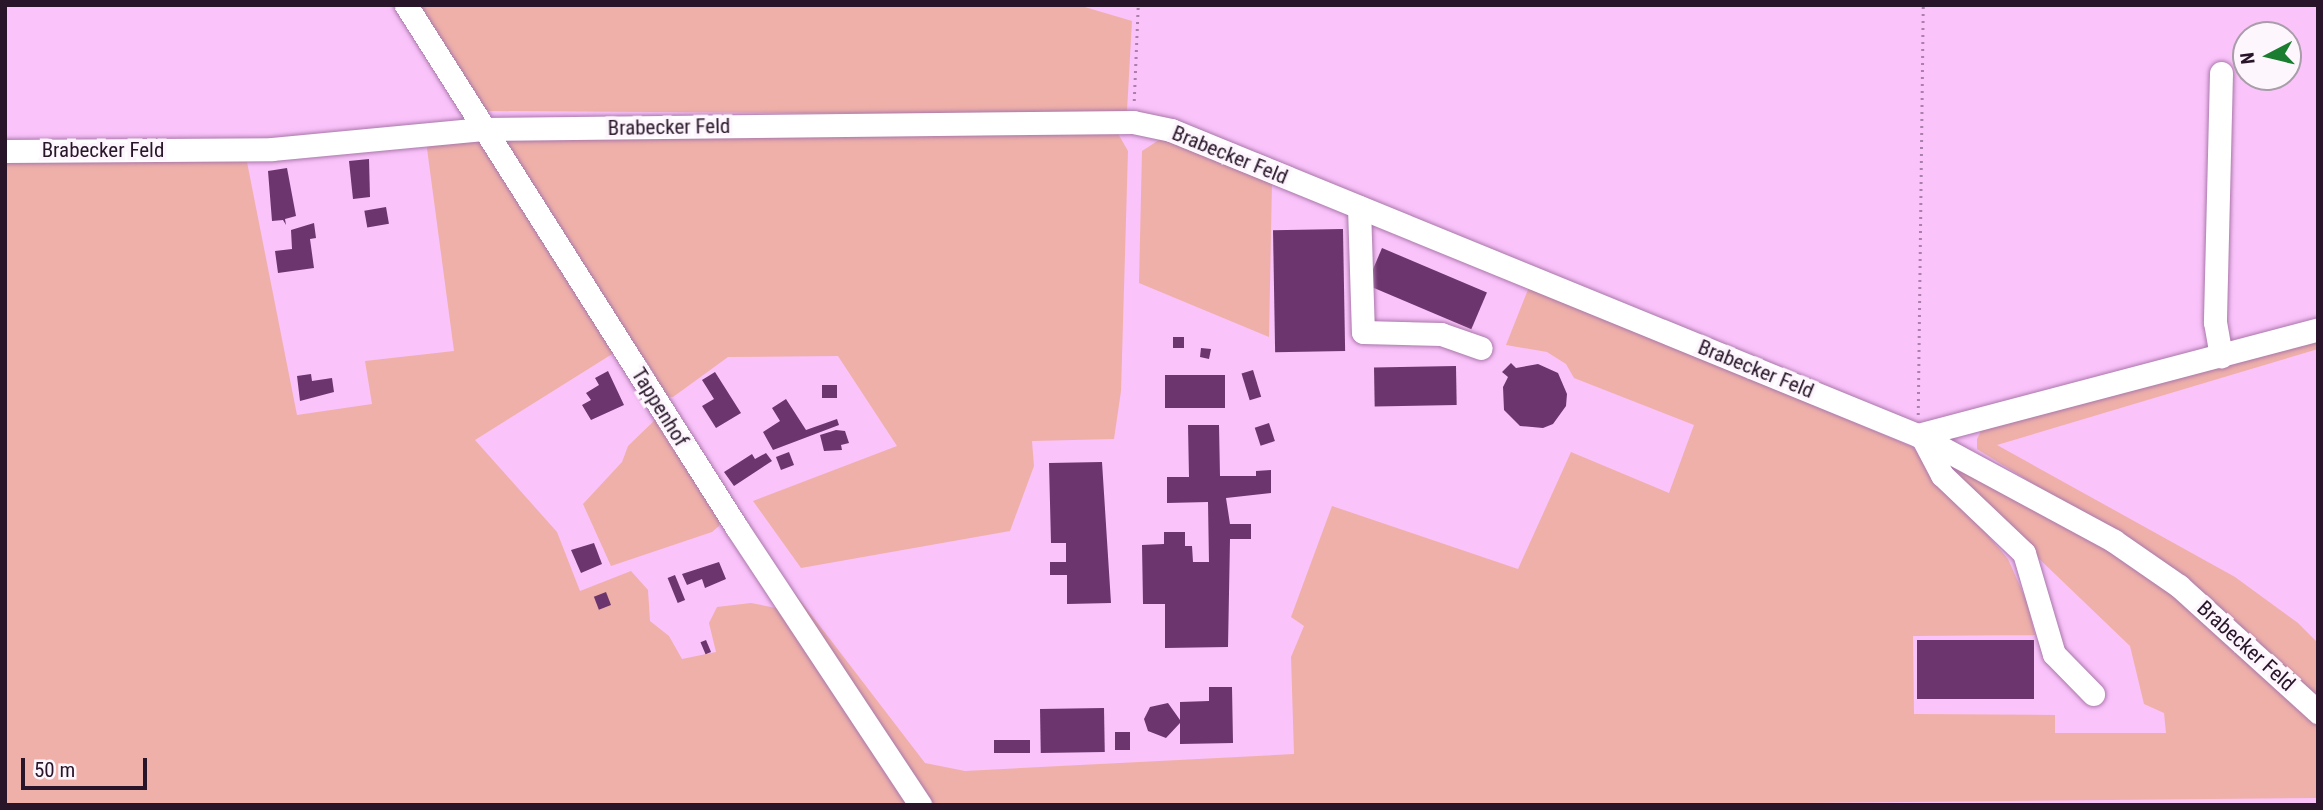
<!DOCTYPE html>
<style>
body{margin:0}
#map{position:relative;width:2323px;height:810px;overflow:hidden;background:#fac3fa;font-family:"Roboto Condensed",sans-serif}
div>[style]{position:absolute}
.green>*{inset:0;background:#efb0a9}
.building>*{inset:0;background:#6c356d;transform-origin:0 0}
.path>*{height:2.5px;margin-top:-1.25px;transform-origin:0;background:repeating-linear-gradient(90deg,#a980aa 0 2px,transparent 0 7px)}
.roads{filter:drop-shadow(0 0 2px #a977aa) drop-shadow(0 0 2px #a977aa)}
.minor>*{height:23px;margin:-11.5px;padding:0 11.5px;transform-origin:11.5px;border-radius:11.5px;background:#fff}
span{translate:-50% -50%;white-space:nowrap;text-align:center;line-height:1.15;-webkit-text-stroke:7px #fdf7fd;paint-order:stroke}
.street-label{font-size:21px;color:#281529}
.frame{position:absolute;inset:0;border:7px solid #281529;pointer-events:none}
.north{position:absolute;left:2232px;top:21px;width:70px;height:70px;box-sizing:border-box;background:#fdf7fd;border:2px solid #a89da8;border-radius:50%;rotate:263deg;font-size:19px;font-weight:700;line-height:28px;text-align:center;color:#281529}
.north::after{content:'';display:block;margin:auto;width:24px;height:32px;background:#1a7d2f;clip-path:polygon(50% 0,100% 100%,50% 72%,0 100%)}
.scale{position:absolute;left:21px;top:758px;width:126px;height:32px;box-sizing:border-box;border:4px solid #281529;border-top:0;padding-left:9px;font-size:21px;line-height:24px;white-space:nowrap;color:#281529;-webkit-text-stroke:5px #fdf7fd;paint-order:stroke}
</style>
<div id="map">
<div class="green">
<div style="clip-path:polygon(417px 5px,1078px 5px,1132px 21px,1127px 111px,1118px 115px,490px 111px,482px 110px)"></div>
<div style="clip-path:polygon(1116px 130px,1128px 151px,1121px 391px,1114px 439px,1032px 441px,1034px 466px,1010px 531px,801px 568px,753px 501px,897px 446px,838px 356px,728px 357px,673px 397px,662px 396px,503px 141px,506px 137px)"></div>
<div style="clip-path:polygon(471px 138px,488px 148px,617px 351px,475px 440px,557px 532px,580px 591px,631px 571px,648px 590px,650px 621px,669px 636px,682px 659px,716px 652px,709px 623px,717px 607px,751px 603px,776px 608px,790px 587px,925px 763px,965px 771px,1294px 754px,1291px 657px,1304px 626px,1291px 617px,1332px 506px,1518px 569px,1571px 452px,1669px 493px,1694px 425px,1574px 378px,1566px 364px,1547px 352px,1506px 345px,1529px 287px,1913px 447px,2008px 559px,2027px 602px,2035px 635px,1913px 636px,1914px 714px,2055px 715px,2055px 733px,2166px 733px,2164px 713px,2144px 704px,2130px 646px,1960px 483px,1949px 462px,2141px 568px,2292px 699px,2318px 723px,2318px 798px,1605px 805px,5px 805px,5px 161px,247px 162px,297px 415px,372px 404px,365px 361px,454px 351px,426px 141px)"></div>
<div style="clip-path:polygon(1162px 138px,1272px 182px,1269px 337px,1139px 283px,1142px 151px)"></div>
<div style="clip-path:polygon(2318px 336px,2318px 349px,1997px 445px,2235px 577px,2298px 623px,2318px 643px,2318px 704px,2053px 496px,1977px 449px,1977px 439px,1981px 431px)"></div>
<div style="clip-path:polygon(659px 416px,721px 514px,719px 526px,712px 532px,611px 566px,583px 504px,622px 462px,628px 446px)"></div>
</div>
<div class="building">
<div style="clip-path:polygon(369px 159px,370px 197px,353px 199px,349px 161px)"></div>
<div style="clip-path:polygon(287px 168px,296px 216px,285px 219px,286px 225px,283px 220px,272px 221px,268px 171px)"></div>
<div style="left:386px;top:207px;width:17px;height:22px;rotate:80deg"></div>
<div style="clip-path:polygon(314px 223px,316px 238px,310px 239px,314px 268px,278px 273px,275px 251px,292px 249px,291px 230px)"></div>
<div style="left:1343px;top:229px;width:122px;height:70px;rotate:89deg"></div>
<div style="left:1382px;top:248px;width:114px;height:40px;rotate:23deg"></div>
<div style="left:1173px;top:337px;width:11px;height:11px"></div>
<div style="clip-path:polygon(1201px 348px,1211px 349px,1209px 359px,1200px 357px)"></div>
<div style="clip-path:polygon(1511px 363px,1516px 368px,1538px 364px,1558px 373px,1567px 394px,1566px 406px,1553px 424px,1543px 428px,1520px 426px,1504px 410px,1503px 387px,1508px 377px,1502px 372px)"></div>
<div style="left:1456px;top:366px;width:39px;height:82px;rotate:89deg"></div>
<div style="left:1253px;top:370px;width:28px;height:12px;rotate:73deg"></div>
<div style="clip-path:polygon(608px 371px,624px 405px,591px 420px,582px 405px,591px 400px,586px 393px,599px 385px,595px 378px)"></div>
<div style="clip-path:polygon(715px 372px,741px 413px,716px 428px,702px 406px,714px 399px,702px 380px)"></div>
<div style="clip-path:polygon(311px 374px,312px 381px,332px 378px,334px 392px,300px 401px,297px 376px)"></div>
<div style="left:1225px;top:375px;width:33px;height:60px;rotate:90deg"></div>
<div style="left:837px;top:385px;width:13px;height:15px;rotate:90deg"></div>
<div style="clip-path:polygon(786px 399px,806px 430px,837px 419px,839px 425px,773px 450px,763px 432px,780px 421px,772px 408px)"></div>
<div style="left:1269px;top:423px;width:19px;height:15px;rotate:72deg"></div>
<div style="clip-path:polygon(1188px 425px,1219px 425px,1220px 476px,1256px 476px,1256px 471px,1271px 470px,1271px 493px,1226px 498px,1230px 524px,1251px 524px,1251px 539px,1230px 539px,1228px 647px,1165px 648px,1165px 604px,1143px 604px,1142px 545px,1164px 544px,1164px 532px,1185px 532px,1185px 546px,1192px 546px,1193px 562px,1209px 562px,1208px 502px,1167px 503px,1167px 477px,1189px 477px)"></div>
<div style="clip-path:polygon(836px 430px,845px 431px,849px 443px,841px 445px,842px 450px,824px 451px,820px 435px)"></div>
<div style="left:789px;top:452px;width:14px;height:14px;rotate:69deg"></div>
<div style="clip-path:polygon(766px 453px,772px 461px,734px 486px,724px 472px,752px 454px,755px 459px)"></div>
<div style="clip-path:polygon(1102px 462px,1111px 603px,1067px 604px,1067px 575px,1050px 575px,1050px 562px,1066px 562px,1066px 543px,1051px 543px,1049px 463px)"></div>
<div style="clip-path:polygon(594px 543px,602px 564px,581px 573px,571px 550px)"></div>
<div style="clip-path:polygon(719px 562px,726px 579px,705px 588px,702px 579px,687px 585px,682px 574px)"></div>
<div style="left:675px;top:575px;width:27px;height:8px;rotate:68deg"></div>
<div style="left:606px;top:592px;width:14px;height:13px;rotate:69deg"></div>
<div style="left:706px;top:640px;width:13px;height:6px;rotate:67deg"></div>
<div style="left:1917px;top:640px;width:117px;height:59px"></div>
<div style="clip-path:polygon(1209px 687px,1232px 687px,1233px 743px,1180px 744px,1180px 723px,1166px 738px,1148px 731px,1144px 719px,1150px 707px,1168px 703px,1180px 720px,1180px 702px,1209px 701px)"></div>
<div style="left:1104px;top:708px;width:44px;height:64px;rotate:89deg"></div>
<div style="left:1115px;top:732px;width:15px;height:18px"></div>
<div style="left:1030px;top:740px;width:13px;height:36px;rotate:90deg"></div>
</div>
<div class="path">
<div style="left:1134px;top:101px;width:96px;rotate:-87.6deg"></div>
<div style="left:1918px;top:415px;width:410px;rotate:-89.3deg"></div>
</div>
<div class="roads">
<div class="minor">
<div style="left:406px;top:5px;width:619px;rotate:57.67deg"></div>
<div style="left:737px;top:528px;width:332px;rotate:56.5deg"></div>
<div style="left:2221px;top:73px;width:249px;rotate:91.4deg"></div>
<div style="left:2215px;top:322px;width:35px;rotate:80deg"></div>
<div style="left:5px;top:151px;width:267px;rotate:-0.4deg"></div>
<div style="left:272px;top:149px;width:212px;rotate:-5.4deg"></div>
<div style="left:483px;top:129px;width:650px;rotate:-0.62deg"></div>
<div style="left:1133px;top:122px;width:39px;rotate:12deg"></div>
<div style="left:1171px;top:130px;width:811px;rotate:22.23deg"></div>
<div style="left:1922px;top:437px;width:218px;rotate:28.4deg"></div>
<div style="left:2114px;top:541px;width:79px;rotate:34.7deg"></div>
<div style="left:2179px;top:586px;width:188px;rotate:42.2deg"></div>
<div style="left:1359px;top:207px;width:125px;rotate:88.2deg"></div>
<div style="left:1363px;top:332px;width:78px;rotate:1.5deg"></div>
<div style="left:1441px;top:334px;width:42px;rotate:19.3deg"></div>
<div style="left:1918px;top:435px;width:414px;rotate:-14.8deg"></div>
<div style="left:1922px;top:437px;width:43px;rotate:62.2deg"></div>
<div style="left:1942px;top:475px;width:113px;rotate:43.6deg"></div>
<div style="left:2024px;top:553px;width:105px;rotate:73.5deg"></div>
<div style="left:2054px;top:654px;width:56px;rotate:45.7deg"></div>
</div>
</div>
<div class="street-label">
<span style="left:669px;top:127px;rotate:-1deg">Brabecker Feld</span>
<span style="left:103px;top:150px">Brabecker Feld</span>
<span style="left:1230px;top:155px;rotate:22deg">Brabecker Feld</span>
<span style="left:1756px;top:369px;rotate:22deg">Brabecker Feld</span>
<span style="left:660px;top:407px;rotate:58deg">Tappenhof</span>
<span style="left:2246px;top:646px;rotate:42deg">Brabecker Feld</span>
</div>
<div class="frame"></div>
<div class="north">N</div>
<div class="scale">50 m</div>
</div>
